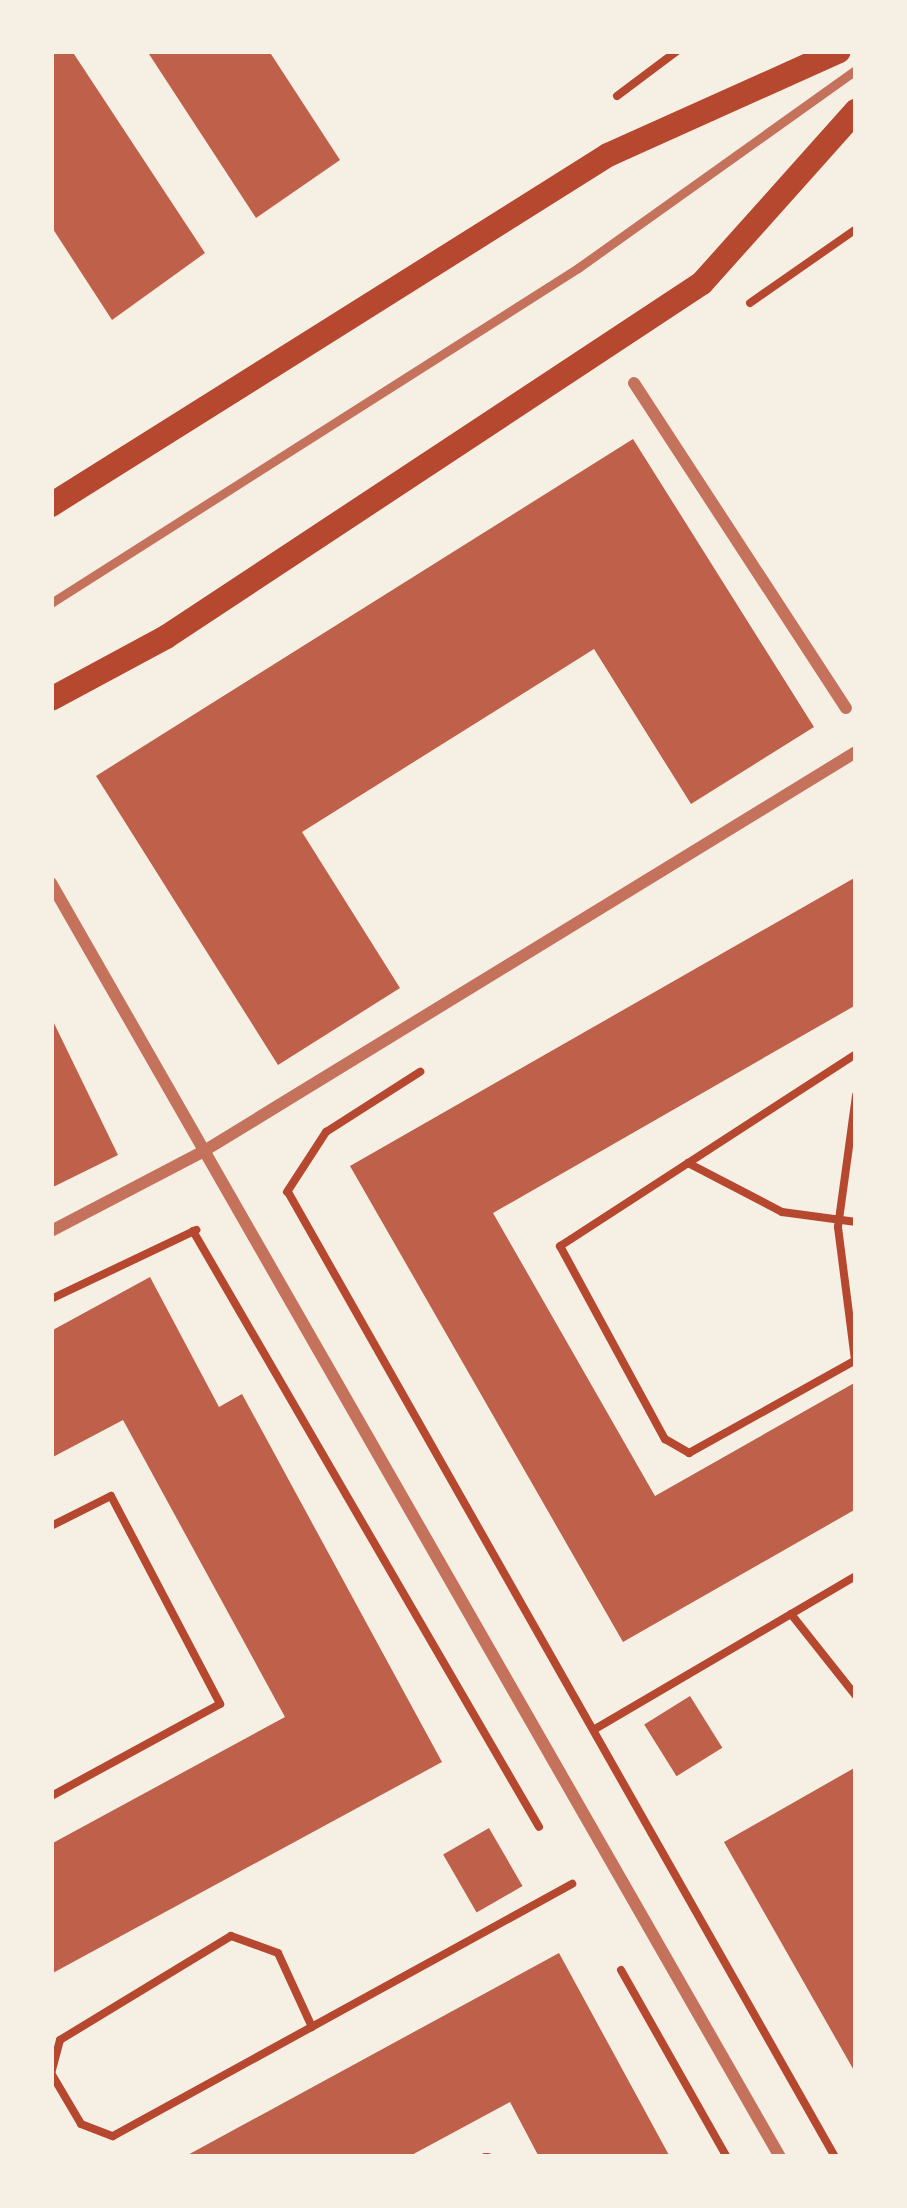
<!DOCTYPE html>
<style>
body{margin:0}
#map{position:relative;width:907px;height:2208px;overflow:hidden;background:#f6efe4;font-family:"Work Sans",sans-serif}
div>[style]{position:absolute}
.building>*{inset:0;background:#bf614a;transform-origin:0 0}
.path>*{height:8px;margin:-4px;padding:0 4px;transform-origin:4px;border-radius:4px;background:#b5482f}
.service>*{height:9px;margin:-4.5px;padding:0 4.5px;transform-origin:4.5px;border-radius:4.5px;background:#c5725c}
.minor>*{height:12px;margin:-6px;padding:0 6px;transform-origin:6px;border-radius:6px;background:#c5725c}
.secondary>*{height:24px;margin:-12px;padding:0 12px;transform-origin:12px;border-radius:12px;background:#b5482f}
span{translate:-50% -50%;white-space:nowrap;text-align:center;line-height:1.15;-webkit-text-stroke:9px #f6efe4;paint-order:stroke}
.frame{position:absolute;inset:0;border:54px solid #f6efe4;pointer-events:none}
</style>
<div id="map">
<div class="building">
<div style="clip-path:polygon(51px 51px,72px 51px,205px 253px,112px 320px,51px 226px)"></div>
<div style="clip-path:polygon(147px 51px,269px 51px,340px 160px,256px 218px)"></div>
<div style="clip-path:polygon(633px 439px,814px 727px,691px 804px,594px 649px,302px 832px,400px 988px,278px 1065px,96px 776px)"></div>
<div style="clip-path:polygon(856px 877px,856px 1005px,493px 1213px,655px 1496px,856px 1382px,856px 1509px,623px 1642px,350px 1166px)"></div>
<div style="clip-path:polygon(51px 1017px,118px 1155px,51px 1188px)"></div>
<div style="clip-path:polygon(150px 1277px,219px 1407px,242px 1394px,442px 1762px,51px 1974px,51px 1844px,285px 1717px,123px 1420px,51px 1458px,51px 1331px)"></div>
<div style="left:690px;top:1696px;width:61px;height:54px;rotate:58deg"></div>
<div style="clip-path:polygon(856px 1767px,856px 2074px,724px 1842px)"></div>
<div style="left:489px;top:1828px;width:67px;height:53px;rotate:60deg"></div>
<div style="clip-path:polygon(559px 1953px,670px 2157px,539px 2157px,510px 2102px,408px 2157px,184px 2157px)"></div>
</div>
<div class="path">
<div style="left:617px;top:96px;width:75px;rotate:-36.9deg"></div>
<div style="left:750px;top:303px;width:129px;rotate:-34.9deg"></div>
<div style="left:856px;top:1054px;width:353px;rotate:147deg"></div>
<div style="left:560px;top:1246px;width:220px;rotate:61.5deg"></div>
<div style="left:665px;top:1439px;width:28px;rotate:30deg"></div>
<div style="left:689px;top:1453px;width:191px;rotate:-29.1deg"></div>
<div style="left:688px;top:1163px;width:106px;rotate:27.5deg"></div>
<div style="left:782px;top:1212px;width:75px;rotate:7.7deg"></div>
<div style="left:287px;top:1192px;width:72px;rotate:-57deg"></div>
<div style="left:326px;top:1132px;width:112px;rotate:-32.6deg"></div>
<div style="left:288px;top:1192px;width:1109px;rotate:60.45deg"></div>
<div style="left:193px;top:1231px;width:689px;rotate:59.86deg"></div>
<div style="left:51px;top:1299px;width:161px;rotate:-25.4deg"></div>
<div style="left:855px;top:1360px;width:134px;rotate:-97.3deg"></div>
<div style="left:838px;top:1227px;width:133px;rotate:-82.2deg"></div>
<div style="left:51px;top:1526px;width:67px;rotate:-26.6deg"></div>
<div style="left:111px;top:1496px;width:235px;rotate:62.3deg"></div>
<div style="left:220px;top:1704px;width:192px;rotate:151.4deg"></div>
<div style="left:791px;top:1614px;width:105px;rotate:51.6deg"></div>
<div style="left:595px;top:1729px;width:303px;rotate:-30.4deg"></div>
<div style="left:621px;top:1970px;width:215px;rotate:60.5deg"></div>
<div style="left:312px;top:2027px;width:81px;rotate:-114.7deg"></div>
<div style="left:278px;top:1953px;width:50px;rotate:-160.1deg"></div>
<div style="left:231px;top:1936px;width:200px;rotate:148.7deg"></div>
<div style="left:60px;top:2040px;width:34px;rotate:105deg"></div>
<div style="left:51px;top:2073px;width:59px;rotate:59.5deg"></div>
<div style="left:81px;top:2124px;width:34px;rotate:21deg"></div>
<div style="left:113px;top:2136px;width:524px;rotate:-28.77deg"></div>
<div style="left:485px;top:2157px;width:3px"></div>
</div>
<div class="service">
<div style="left:51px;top:603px;width:624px;rotate:-32.44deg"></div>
<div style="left:578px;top:268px;width:341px;rotate:-35.5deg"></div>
</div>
<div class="minor">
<div style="left:634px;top:383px;width:388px;rotate:56.9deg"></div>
<div style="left:51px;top:883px;width:1468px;rotate:60.22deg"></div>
<div style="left:51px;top:1231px;width:173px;rotate:-27.6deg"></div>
<div style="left:204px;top:1151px;width:764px;rotate:-31.47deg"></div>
</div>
<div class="secondary">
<div style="left:51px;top:505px;width:658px;rotate:-32.14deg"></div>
<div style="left:608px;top:155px;width:253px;rotate:-24.2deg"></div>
<div style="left:51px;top:699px;width:131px;rotate:-28.3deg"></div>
<div style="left:166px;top:637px;width:642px;rotate:-33.44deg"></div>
<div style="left:702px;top:283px;width:231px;rotate:-48.2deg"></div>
</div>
<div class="frame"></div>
</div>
